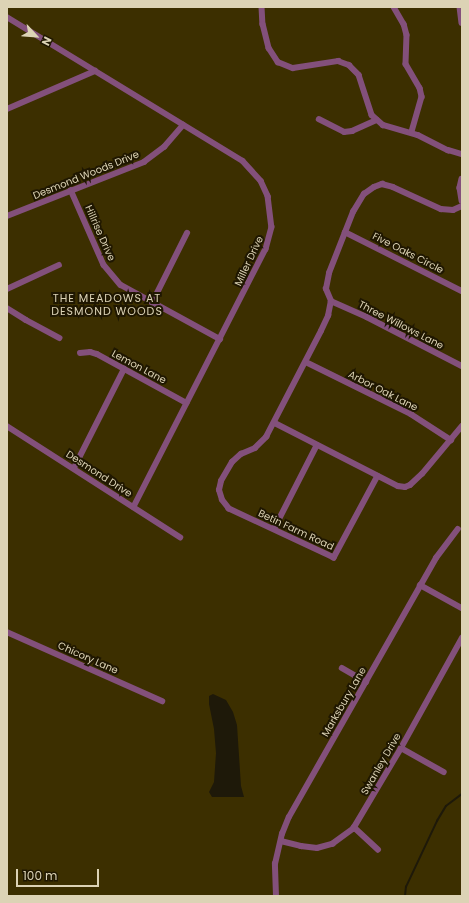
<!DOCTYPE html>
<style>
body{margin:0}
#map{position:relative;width:469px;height:903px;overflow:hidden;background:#3c2f00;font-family:Poppins,sans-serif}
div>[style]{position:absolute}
.water>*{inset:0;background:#1e1909}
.stream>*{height:1.5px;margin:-0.75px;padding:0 0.75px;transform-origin:0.75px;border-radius:0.75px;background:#1e1909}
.minor>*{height:5.5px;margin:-2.75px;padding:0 2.75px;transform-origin:2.75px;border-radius:2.75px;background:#83507b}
span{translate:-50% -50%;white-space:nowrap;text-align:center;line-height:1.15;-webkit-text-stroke:4px #1f1701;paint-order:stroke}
.street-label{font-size:10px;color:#dcd3b5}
.neighbourhood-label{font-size:11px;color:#dcd3b5;letter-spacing:1px}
.frame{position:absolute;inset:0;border:8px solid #dcd3b5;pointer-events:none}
.north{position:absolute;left:16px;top:16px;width:40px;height:40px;-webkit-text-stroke:3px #1f1701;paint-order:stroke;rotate:116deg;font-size:11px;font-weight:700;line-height:16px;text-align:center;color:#dcd3b5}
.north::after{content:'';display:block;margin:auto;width:14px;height:18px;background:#dcd3b5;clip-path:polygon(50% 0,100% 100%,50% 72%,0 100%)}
.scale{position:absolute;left:16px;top:869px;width:83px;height:18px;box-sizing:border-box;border:2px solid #dcd3b5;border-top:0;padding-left:5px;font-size:12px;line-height:14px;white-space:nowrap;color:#dcd3b5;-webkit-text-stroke:3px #1f1701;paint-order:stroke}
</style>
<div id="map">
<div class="water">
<div style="clip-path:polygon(213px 694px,226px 700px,233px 712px,237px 725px,241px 786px,244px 797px,212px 797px,209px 792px,214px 782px,216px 753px,214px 729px,209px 704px,209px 696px)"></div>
</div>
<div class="stream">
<div style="left:405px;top:896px;width:9px;rotate:-84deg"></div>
<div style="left:406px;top:887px;width:73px;rotate:-64.8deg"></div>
<div style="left:437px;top:821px;width:17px;rotate:-59deg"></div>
<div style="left:446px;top:806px;width:20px;rotate:-37deg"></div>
</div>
<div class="minor">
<div style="left:262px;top:7px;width:17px;rotate:87deg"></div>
<div style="left:263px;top:24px;width:25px;rotate:76deg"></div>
<div style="left:269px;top:48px;width:17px;rotate:57deg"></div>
<div style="left:278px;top:62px;width:16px;rotate:22deg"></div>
<div style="left:293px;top:68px;width:46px;rotate:-8.8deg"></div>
<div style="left:338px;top:61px;width:12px;rotate:20deg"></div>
<div style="left:349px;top:65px;width:14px;rotate:45deg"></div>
<div style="left:359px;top:75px;width:42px;rotate:72deg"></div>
<div style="left:372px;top:115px;width:15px;rotate:42deg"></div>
<div style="left:383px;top:125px;width:36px;rotate:16deg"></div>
<div style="left:418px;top:135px;width:34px;rotate:27deg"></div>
<div style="left:448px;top:150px;width:15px;rotate:16deg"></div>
<div style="left:394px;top:7px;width:20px;rotate:60deg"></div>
<div style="left:404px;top:24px;width:11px;rotate:75deg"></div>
<div style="left:407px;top:35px;width:29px;rotate:92deg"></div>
<div style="left:406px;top:64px;width:28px;rotate:60deg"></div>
<div style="left:420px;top:88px;width:9px;rotate:77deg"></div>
<div style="left:422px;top:97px;width:37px;rotate:106deg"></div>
<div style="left:460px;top:7px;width:16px;rotate:83deg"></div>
<div style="left:7px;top:17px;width:276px;rotate:31.4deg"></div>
<div style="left:243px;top:161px;width:27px;rotate:48deg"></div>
<div style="left:261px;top:181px;width:17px;rotate:65deg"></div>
<div style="left:268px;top:196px;width:31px;rotate:83deg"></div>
<div style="left:272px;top:227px;width:23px;rotate:105deg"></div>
<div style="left:266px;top:249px;width:290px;rotate:117.1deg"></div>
<div style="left:7px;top:109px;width:96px;rotate:-23.4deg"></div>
<div style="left:319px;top:119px;width:28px;rotate:27deg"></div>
<div style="left:344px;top:132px;width:8px;rotate:-7deg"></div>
<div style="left:352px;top:131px;width:27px;rotate:-24deg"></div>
<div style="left:462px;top:179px;width:9px;rotate:103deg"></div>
<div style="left:460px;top:188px;width:13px;rotate:81deg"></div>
<div style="left:71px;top:190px;width:82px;rotate:66.3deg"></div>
<div style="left:104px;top:265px;width:26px;rotate:50deg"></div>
<div style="left:121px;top:285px;width:113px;rotate:28.6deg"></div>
<div style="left:7px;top:216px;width:147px;rotate:-21.5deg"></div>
<div style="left:144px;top:162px;width:25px;rotate:-37deg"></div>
<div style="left:164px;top:147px;width:29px;rotate:-49deg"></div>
<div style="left:345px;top:232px;width:131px;rotate:26.8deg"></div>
<div style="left:7px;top:289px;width:57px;rotate:-24.8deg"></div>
<div style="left:331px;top:301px;width:39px;rotate:24deg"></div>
<div style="left:367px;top:317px;width:107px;rotate:27.3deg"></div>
<div style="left:152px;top:303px;width:78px;rotate:-63.4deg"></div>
<div style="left:7px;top:308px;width:22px;rotate:32deg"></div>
<div style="left:26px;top:320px;width:38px;rotate:28deg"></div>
<div style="left:80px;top:353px;width:10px;rotate:-6deg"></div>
<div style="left:90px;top:352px;width:7px;rotate:16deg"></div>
<div style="left:97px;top:354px;width:102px;rotate:28.6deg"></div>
<div style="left:306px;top:362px;width:117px;rotate:26.3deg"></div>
<div style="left:411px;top:414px;width:48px;rotate:33deg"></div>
<div style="left:275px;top:423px;width:138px;rotate:27.1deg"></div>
<div style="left:398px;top:486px;width:7px;rotate:8deg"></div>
<div style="left:405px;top:487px;width:5px;rotate:-22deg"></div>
<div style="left:410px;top:485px;width:16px;rotate:-43deg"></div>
<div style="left:422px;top:474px;width:62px;rotate:-50.2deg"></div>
<div style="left:7px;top:426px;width:206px;rotate:32.7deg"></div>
<div style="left:74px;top:468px;width:111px;rotate:-63.2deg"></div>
<div style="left:378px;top:476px;width:93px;rotate:118.2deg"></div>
<div style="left:334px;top:558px;width:116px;rotate:-155deg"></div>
<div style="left:229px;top:509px;width:11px;rotate:-128deg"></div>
<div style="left:222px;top:500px;width:10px;rotate:-107deg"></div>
<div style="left:219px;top:490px;width:9px;rotate:-77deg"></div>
<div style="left:221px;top:481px;width:22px;rotate:-60deg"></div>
<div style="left:232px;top:462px;width:12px;rotate:-42deg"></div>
<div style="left:241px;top:454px;width:15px;rotate:-23deg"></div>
<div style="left:255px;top:448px;width:16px;rotate:-45deg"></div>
<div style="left:266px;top:437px;width:119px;rotate:-62.6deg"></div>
<div style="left:321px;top:331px;width:17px;rotate:-65deg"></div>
<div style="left:328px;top:316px;width:15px;rotate:-79deg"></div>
<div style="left:331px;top:301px;width:13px;rotate:-113deg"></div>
<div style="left:326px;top:289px;width:16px;rotate:-79deg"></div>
<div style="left:329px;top:273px;width:66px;rotate:-68.5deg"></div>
<div style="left:353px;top:212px;width:21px;rotate:-59deg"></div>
<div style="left:364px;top:194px;width:12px;rotate:-35deg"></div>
<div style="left:374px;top:187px;width:9px;rotate:-21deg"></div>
<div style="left:382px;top:184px;width:11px;rotate:15deg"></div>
<div style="left:393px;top:187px;width:53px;rotate:24.6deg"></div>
<div style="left:441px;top:209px;width:12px;rotate:5deg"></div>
<div style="left:453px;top:210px;width:10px;rotate:-24deg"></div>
<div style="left:274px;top:529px;width:94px;rotate:-62.9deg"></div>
<div style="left:420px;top:585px;width:48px;rotate:28.7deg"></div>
<div style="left:7px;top:632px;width:170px;rotate:24deg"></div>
<div style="left:342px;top:668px;width:28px;rotate:30deg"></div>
<div style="left:401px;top:748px;width:49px;rotate:29.2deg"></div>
<div style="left:354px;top:827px;width:33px;rotate:43deg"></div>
<div style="left:281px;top:841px;width:21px;rotate:14deg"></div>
<div style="left:301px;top:846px;width:16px;rotate:7deg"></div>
<div style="left:317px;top:848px;width:16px;rotate:-15deg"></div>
<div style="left:332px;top:844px;width:26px;rotate:-36deg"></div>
<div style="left:353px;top:829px;width:94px;rotate:-59.3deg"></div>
<div style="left:401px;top:748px;width:126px;rotate:-61deg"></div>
<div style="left:276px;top:896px;width:32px;rotate:-92deg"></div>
<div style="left:275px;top:864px;width:31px;rotate:-77deg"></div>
<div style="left:282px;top:834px;width:18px;rotate:-68deg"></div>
<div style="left:289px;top:817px;width:298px;rotate:-60.4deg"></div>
<div style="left:436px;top:558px;width:36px;rotate:-53deg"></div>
</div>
<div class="street-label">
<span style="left:86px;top:175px;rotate:-22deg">Desmond Woods Drive</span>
<span style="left:100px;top:233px;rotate:66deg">Hillrise Drive</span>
<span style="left:408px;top:253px;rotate:27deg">Five Oaks Circle</span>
<span style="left:249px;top:261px;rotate:-65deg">Miller Drive</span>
<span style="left:401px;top:325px;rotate:27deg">Three Willows Lane</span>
<span style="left:139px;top:367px;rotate:28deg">Lemon Lane</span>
<span style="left:383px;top:391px;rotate:27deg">Arbor Oak Lane</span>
<span style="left:99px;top:474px;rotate:33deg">Desmond Drive</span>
<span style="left:296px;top:530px;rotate:25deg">Betin Farm Road</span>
<span style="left:88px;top:658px;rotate:24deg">Chicory Lane</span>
<span style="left:344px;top:702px;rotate:-60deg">Marksbury Lane</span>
<span style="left:381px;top:764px;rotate:-60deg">Swanley Drive</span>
</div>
<div class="neighbourhood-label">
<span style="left:107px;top:305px">THE MEADOWS AT<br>DESMOND WOODS</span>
</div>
<div class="frame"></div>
<div class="north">N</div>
<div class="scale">100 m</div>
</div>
